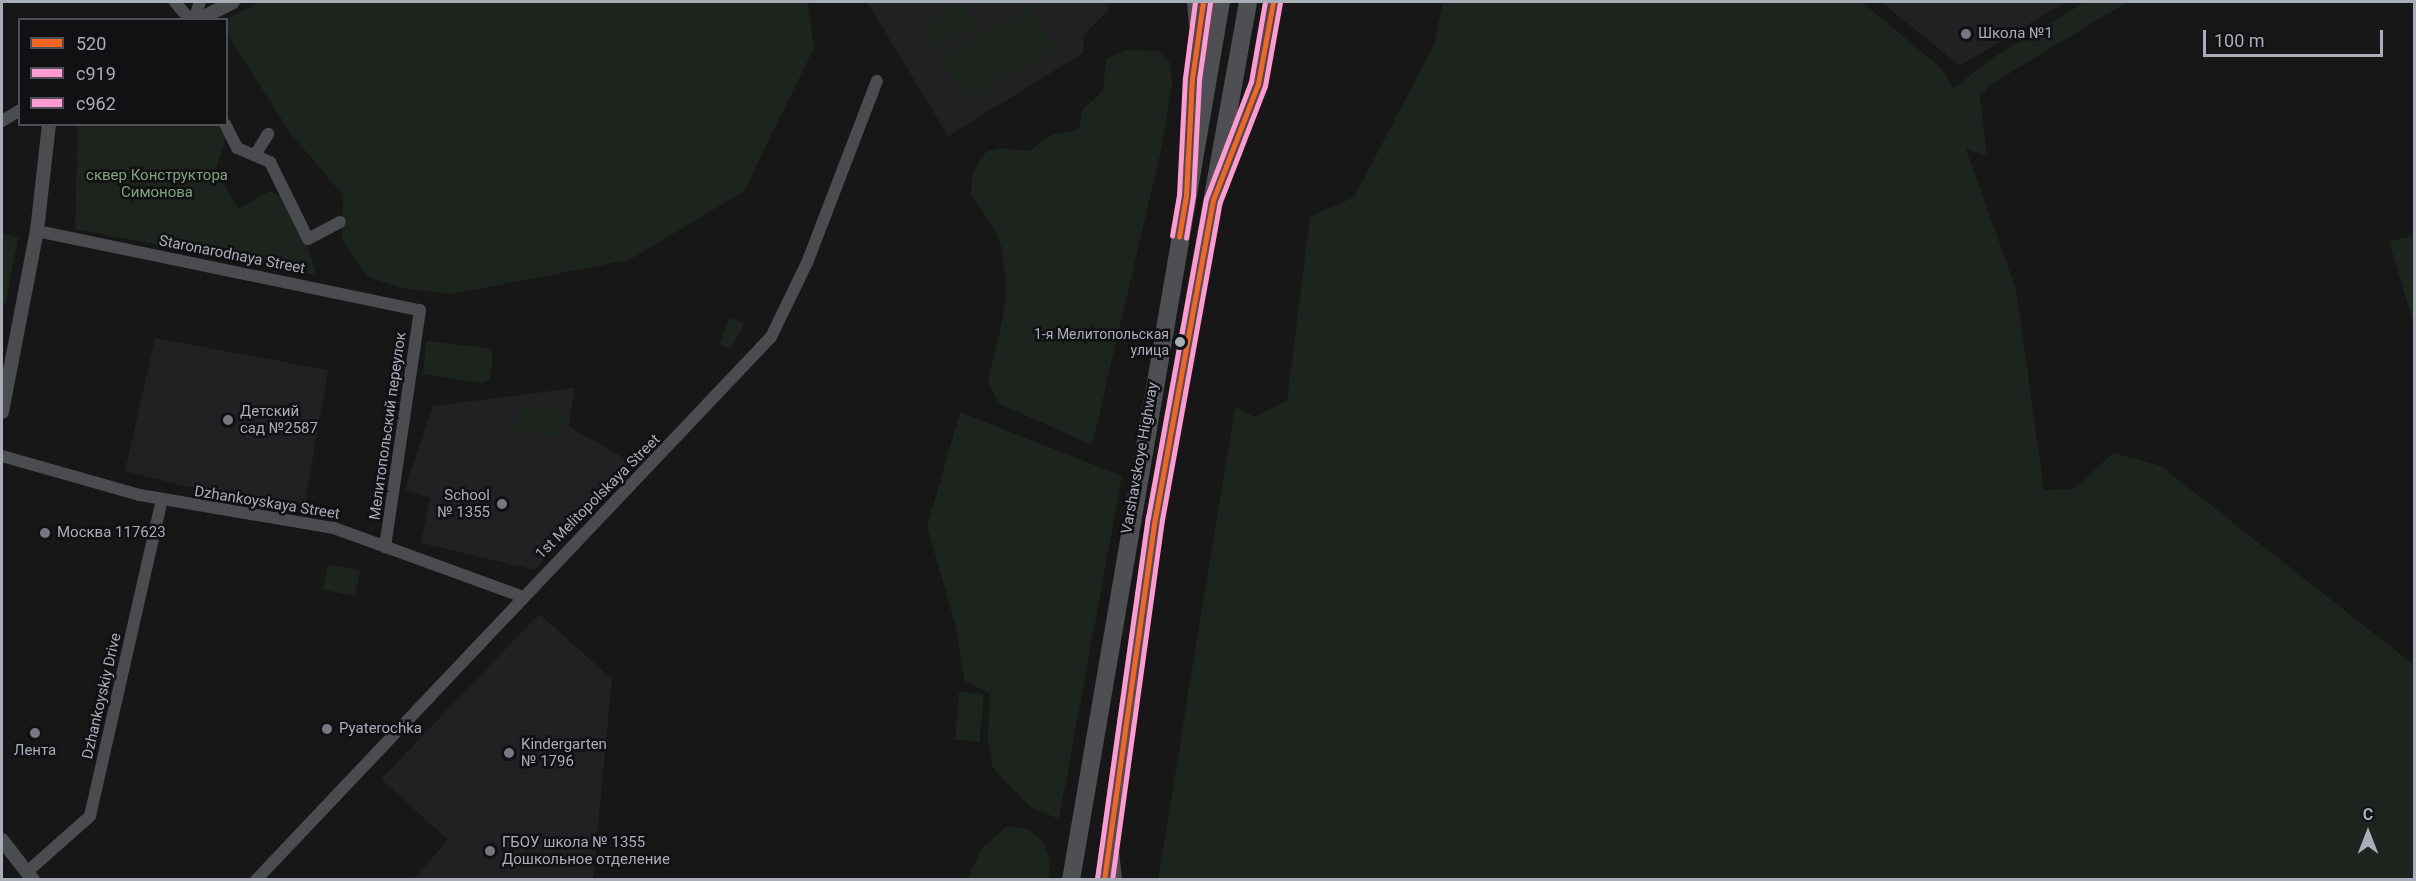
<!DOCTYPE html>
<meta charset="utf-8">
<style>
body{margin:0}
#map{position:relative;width:2416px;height:881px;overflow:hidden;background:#171717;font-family:Roboto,sans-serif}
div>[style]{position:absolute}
.built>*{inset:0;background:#212123}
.green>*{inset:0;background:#1d241e;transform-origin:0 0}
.minor>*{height:12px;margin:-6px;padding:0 6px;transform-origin:6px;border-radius:6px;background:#4b4c50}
.tertiary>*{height:14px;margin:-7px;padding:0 7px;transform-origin:7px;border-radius:7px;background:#4b4c50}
.secondary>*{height:16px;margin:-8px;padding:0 8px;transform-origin:8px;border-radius:8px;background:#4a4a4e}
.primary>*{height:18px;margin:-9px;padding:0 9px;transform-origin:9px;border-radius:9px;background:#4d4f52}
.bus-1>*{height:4.5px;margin:-2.25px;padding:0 2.25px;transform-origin:2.25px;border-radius:2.25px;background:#f26522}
.bus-2>*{height:4.5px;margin:-2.25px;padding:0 2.25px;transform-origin:2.25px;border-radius:2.25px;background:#ff9ad2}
.bus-3>*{height:4.5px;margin:-2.25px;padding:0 2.25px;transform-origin:2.25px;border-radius:2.25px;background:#ff9ad2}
.dots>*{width:16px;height:16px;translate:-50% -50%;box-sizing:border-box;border:3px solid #111113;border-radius:50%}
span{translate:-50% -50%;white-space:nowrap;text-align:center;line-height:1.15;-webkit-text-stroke:5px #111113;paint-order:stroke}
.bus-label{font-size:14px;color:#a8adb8}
.right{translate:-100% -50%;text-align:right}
.poi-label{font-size:15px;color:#a8adb8}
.left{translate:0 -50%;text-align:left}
.park-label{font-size:15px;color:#7fa381}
.street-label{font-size:15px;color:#a8adb8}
.frame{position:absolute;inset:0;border:3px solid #a8adb8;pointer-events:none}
.legend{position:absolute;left:18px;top:18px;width:210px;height:108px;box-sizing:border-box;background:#111113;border:2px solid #4d4f55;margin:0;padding:8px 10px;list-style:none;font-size:18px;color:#a8adb8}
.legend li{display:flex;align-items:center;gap:12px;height:30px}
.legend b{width:30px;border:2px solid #4d4f55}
.north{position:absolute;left:2338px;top:803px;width:60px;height:60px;-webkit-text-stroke:4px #111113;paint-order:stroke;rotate:0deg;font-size:16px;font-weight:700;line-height:24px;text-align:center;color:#a8adb8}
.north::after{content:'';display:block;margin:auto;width:21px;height:27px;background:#a8adb8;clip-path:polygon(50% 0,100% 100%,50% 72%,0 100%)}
.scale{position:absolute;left:2203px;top:30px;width:180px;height:27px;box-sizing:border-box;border:3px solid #a8adb8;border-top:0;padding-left:8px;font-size:18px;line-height:21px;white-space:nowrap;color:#a8adb8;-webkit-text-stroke:4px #111113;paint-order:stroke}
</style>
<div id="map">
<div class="built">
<div style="clip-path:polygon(867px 2px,1106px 2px,1109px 10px,1084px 35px,1083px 53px,948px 136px)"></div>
<div style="clip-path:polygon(1881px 2px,2065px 2px,1960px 66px)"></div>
<div style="clip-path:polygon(155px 338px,328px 370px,305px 504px,201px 490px,125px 471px)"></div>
<div style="clip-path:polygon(575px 388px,569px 426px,634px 464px,535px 570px,421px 543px,430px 498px,405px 489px,433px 406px)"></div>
<div style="clip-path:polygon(539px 614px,612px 679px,593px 879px,413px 879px,448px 840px,381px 779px)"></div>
</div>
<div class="green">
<div style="clip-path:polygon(260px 2px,808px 2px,814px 48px,744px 191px,629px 260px,452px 294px,406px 289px,368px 277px,342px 239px,343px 195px,291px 134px,227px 34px,225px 20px)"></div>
<div style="left:963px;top:2px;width:27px;height:52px;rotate:57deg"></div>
<div style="clip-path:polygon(1443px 2px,1862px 2px,1942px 69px,1954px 89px,1989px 60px,2085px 2px,2127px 2px,1990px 85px,1980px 96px,1987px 156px,1966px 149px,2016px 289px,2044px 490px,2074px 489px,2113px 453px,2161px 466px,2414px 665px,2414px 879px,1158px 879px,1235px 407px,1255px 417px,1287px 401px,1310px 217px,1354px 197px,1434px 45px)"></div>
<div style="left:1030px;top:6px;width:50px;height:104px;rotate:59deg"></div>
<div style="clip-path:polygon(1125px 50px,1158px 51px,1170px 63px,1172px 82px,1162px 146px,1092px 445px,998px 403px,988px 381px,1003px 318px,1006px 288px,1002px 249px,995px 230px,971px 194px,972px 174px,986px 152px,999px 148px,1029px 151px,1052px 135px,1079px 129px,1083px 109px,1103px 91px,1106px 60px)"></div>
<div style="clip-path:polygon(78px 125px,223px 125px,225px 139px,216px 169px,238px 209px,270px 191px,284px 198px,305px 239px,316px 275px,75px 229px)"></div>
<div style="clip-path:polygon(2px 234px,18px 238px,6px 304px,2px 303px)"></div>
<div style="clip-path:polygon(2414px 236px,2414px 326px,2389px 241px)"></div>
<div style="clip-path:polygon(730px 318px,744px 323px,731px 350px,719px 344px)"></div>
<div style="clip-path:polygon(426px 341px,489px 348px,493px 354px,490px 380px,482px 383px,423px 374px)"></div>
<div style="left:520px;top:404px;width:48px;height:27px;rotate:10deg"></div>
<div style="clip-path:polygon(960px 412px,1122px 476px,1059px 819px,1030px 807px,993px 768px,988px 741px,990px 694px,964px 680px,956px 627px,927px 527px)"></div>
<div style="left:328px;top:564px;width:33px;height:26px;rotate:12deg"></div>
<div style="left:959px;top:692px;width:25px;height:48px;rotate:5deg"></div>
<div style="clip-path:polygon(1007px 826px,1030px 830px,1044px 843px,1050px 860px,1049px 879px,967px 879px,982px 848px)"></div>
</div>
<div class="minor">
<div style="left:175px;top:2px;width:23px;rotate:50deg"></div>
<div style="left:1193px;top:2px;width:22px;rotate:85deg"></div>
<div style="left:194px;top:20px;width:19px;rotate:-72deg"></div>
<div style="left:2px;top:121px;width:21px;rotate:-31deg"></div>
<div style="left:225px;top:124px;width:27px;rotate:63deg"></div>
<div style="left:237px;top:148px;width:36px;rotate:23deg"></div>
<div style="left:270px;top:162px;width:86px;rotate:63.7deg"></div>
<div style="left:308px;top:239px;width:36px;rotate:-28deg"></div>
<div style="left:255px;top:155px;width:25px;rotate:-58deg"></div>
<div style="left:37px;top:231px;width:391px;rotate:11.7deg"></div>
<div style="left:420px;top:310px;width:240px;rotate:98.4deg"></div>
<div style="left:2px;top:456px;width:143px;rotate:15.8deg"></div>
<div style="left:140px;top:495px;width:197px;rotate:9.7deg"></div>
<div style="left:334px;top:528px;width:199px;rotate:20deg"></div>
<div style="left:1113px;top:851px;width:29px;rotate:84deg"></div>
<div style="left:27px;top:872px;width:84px;rotate:-41.6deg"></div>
<div style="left:90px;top:816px;width:325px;rotate:-77.2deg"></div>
<div style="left:256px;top:880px;width:748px;rotate:-46.52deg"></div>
<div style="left:771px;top:337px;width:82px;rotate:-64.1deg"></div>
<div style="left:807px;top:263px;width:195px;rotate:-69deg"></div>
</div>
<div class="tertiary">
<div style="left:198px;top:20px;width:39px;rotate:-27deg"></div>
<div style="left:2px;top:412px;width:184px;rotate:-79.1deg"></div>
<div style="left:37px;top:231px;width:108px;rotate:-83.6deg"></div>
<div style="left:2px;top:840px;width:51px;rotate:52.2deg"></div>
</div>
<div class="secondary">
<div style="left:1188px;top:159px;width:80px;rotate:-87.1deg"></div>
<div style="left:1192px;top:79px;width:78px;rotate:-81.9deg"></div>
<div style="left:1221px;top:179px;width:102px;rotate:-68.7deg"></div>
<div style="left:1258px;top:84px;width:83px;rotate:-79.6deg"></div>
</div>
<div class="primary">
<div style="left:1071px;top:880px;width:891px;rotate:-80.31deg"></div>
<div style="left:1104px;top:880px;width:365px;rotate:-82deg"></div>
<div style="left:1155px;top:519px;width:525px;rotate:-79.8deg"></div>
</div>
<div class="bus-1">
<div style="left:1179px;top:237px;width:42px;rotate:-80.3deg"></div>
<div style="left:1186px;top:196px;width:117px;rotate:-87.1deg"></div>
<div style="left:1192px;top:79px;width:78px;rotate:-81.9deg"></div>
<div style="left:1104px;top:880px;width:365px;rotate:-82deg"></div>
<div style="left:1155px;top:519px;width:324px;rotate:-79.7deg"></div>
<div style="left:1213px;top:200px;width:124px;rotate:-68.8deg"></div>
<div style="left:1258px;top:84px;width:83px;rotate:-79.6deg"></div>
</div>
<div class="bus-2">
<div style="left:1186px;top:238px;width:43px;rotate:-80.5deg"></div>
<div style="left:1193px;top:196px;width:116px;rotate:-87deg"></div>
<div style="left:1199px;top:80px;width:78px;rotate:-81.9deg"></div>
<div style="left:1112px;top:880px;width:363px;rotate:-82.1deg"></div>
<div style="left:1162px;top:520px;width:323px;rotate:-79.7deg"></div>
<div style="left:1220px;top:202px;width:124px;rotate:-68.8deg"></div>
<div style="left:1265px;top:86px;width:84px;rotate:-79.8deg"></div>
</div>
<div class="bus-3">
<div style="left:1172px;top:236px;width:42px;rotate:-80.3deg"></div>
<div style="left:1179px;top:195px;width:117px;rotate:-87.1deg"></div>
<div style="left:1185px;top:78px;width:77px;rotate:-82.5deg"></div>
<div style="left:1097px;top:879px;width:365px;rotate:-82deg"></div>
<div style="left:1148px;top:518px;width:324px;rotate:-79.7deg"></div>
<div style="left:1206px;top:199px;width:125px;rotate:-69deg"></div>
<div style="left:1251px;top:82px;width:81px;rotate:-80.1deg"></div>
</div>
<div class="dots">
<div style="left:1966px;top:34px;background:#757880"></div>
<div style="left:1180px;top:342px;background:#a8adb8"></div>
<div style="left:228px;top:420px;background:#757880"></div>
<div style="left:502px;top:504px;background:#757880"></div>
<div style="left:45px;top:533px;background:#757880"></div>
<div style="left:327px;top:729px;background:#757880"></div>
<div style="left:35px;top:733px;background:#757880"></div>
<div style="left:509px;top:753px;background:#757880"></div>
<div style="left:490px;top:851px;background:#757880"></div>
</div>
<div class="bus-label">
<span class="right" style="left:1169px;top:342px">1-я Мелитопольская<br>улица</span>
</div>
<div class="poi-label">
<span class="left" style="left:1978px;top:34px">Школа №1</span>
<span class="left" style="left:240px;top:420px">Детский<br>сад №2587</span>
<span class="right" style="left:490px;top:504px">School<br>№ 1355</span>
<span class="left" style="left:57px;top:533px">Москва 117623</span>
<span class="left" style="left:339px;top:729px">Pyaterochka</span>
<span class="left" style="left:521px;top:753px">Kindergarten<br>№ 1796</span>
<span style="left:35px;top:751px">Лента</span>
<span class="left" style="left:502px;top:851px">ГБОУ школа № 1355<br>Дошкольное отделение</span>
</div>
<div class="park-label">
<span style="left:157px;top:184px">сквер Конструктора<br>Симонова</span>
</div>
<div class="street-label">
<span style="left:232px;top:255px;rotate:11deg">Staronarodnaya Street</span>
<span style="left:388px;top:426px;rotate:-82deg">Мелитопольский переулок</span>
<span style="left:1140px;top:458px;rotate:-80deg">Varshavskoye Highway</span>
<span style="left:598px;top:497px;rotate:-45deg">1st Melitopolskaya Street</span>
<span style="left:267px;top:503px;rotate:9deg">Dzhankoyskaya Street</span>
<span style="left:102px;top:696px;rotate:-77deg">Dzhankoyskiy Drive</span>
</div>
<div class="frame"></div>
<ul class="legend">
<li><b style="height:8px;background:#f26522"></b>520</li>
<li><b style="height:8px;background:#ff9ad2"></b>с919</li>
<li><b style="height:8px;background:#ff9ad2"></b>с962</li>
</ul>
<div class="north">С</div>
<div class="scale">100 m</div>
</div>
